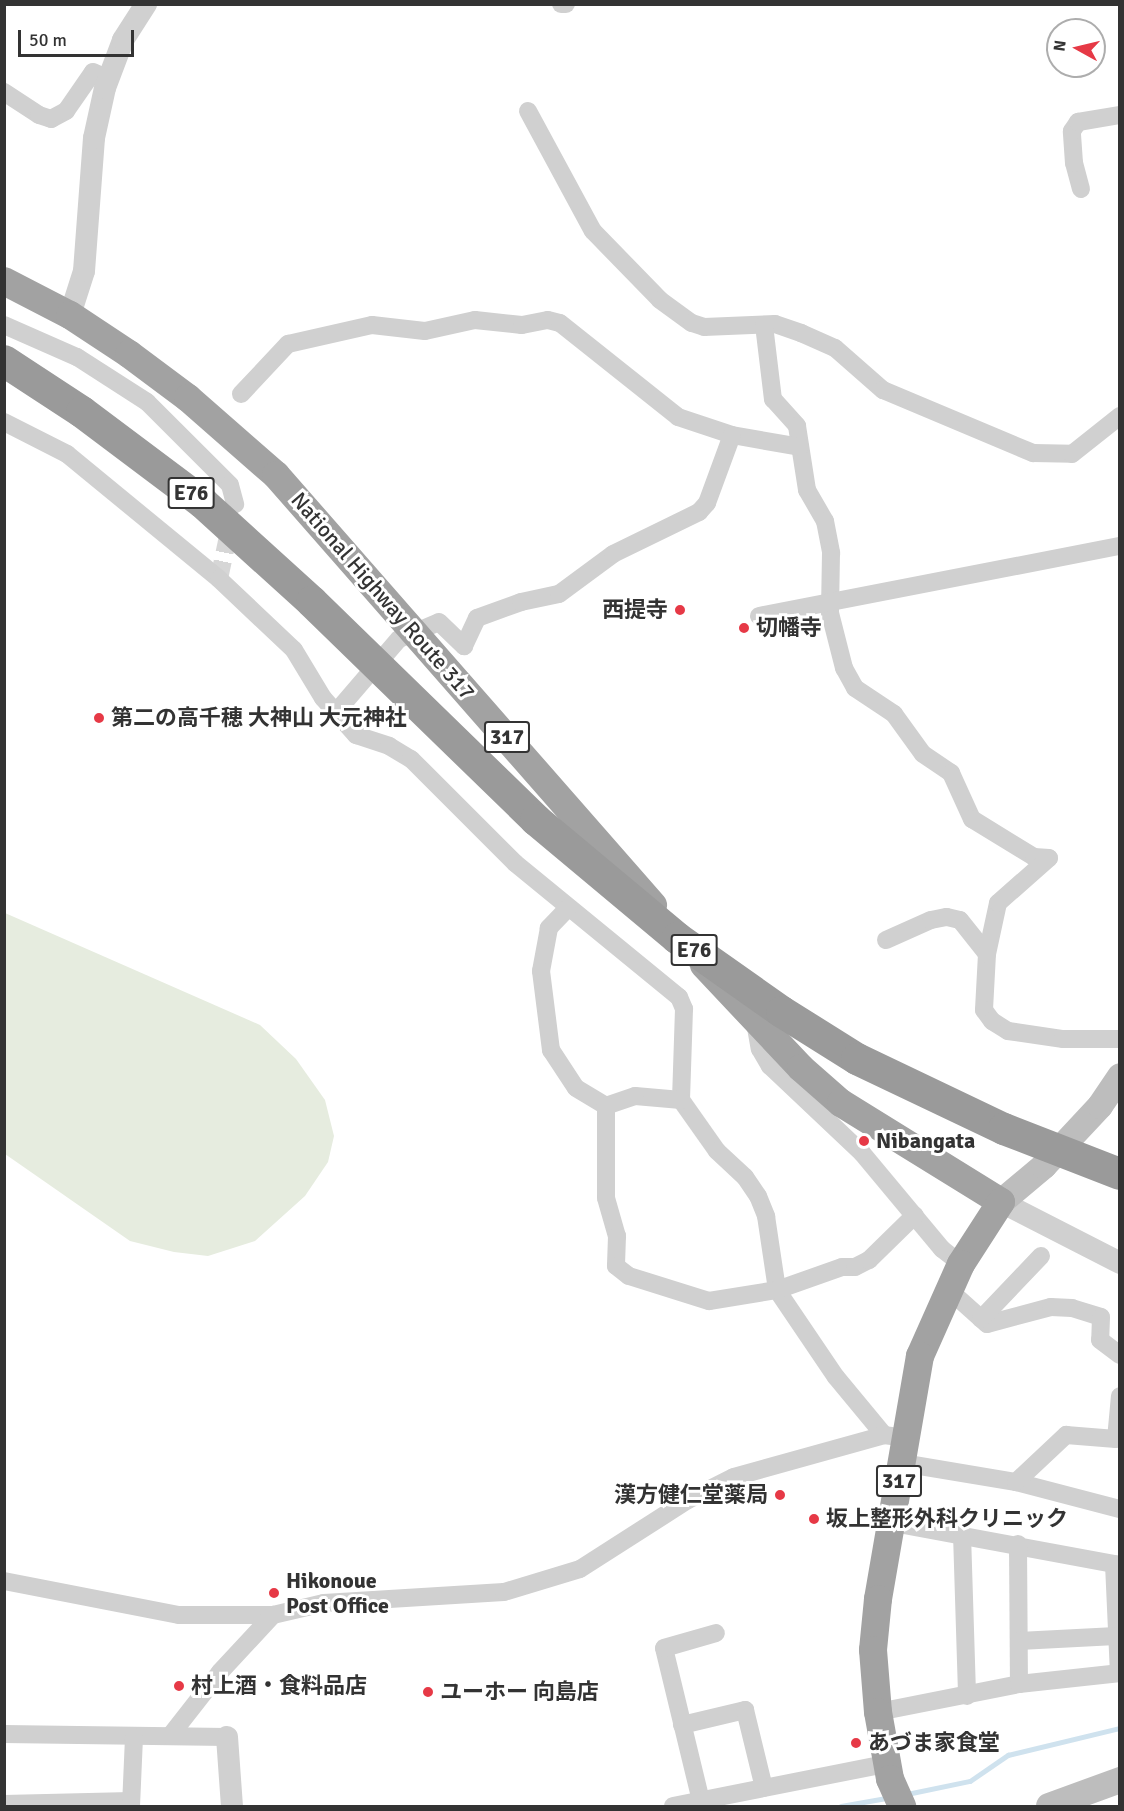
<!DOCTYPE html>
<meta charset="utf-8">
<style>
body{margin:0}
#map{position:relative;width:1124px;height:1811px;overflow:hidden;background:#fff;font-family:Signika,"Noto Sans JP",sans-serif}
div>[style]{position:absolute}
.green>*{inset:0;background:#e6ecdf}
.stream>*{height:4.5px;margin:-2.25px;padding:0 2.25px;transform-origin:2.25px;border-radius:2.25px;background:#cfe2ee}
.minor-tunnel>*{height:18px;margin-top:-9px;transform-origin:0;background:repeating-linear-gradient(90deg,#d6d6d6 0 18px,transparent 0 27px)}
.minor>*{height:18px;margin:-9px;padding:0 9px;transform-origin:9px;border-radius:9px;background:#d0d0d0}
.tertiary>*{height:22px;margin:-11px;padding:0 11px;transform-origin:11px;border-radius:11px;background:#d0d0d0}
.secondary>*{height:26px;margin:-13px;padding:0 13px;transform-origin:13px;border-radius:13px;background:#bdbdbd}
.trunk>*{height:28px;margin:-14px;padding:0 14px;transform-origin:14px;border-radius:14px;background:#a2a2a2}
.motorway>*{height:32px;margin:-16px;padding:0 16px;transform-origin:16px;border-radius:16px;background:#9a9a9a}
.dots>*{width:16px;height:16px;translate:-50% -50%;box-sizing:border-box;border:3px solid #fff;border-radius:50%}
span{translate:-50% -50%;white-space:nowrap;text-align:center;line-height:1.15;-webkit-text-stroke:6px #fff;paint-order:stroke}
.shield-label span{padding:2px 4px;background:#fff;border:2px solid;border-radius:4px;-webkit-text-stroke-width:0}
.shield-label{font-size:21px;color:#333;font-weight:700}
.street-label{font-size:22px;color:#333}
.poi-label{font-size:22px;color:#333;font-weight:700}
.right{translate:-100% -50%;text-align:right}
.left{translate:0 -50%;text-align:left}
.frame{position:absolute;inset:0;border:6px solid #333;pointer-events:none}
.north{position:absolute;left:1046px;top:18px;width:60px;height:60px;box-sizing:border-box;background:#fff;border:2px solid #adadad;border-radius:50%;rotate:278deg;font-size:16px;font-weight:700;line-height:24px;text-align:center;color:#333}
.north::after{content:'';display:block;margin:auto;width:21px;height:27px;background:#e63946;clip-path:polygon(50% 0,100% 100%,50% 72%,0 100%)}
.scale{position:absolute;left:18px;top:30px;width:116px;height:27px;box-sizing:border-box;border:3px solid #333;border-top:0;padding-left:8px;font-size:18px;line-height:21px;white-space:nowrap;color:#333;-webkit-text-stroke:4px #fff;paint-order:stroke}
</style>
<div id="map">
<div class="green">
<div style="clip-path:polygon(5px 913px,260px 1025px,296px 1059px,325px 1100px,334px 1136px,328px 1162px,305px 1196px,255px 1241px,208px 1256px,174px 1252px,130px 1241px,5px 1154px)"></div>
</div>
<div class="stream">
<div style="left:907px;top:1794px;width:64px;rotate:-11.7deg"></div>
<div style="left:970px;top:1781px;width:46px;rotate:-34.4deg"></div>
<div style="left:1008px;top:1755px;width:115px;rotate:-13.6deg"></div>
<div style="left:841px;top:1806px;width:47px;rotate:-9.9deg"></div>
</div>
<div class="minor-tunnel">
<div style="left:219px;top:579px;width:58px;rotate:-78.1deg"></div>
</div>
<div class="minor">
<div style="left:561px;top:4px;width:5px"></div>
<div style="left:4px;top:92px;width:42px;rotate:33.3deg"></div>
<div style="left:39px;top:115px;width:13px;rotate:18deg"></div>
<div style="left:51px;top:119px;width:17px;rotate:-28deg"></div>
<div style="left:66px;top:111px;width:47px;rotate:-55.3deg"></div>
<div style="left:93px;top:72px;width:17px;rotate:24deg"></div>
<div style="left:528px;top:111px;width:136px;rotate:61.6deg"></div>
<div style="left:593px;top:231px;width:96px;rotate:45.8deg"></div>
<div style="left:660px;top:300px;width:39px;rotate:36deg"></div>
<div style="left:692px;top:323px;width:13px;rotate:18deg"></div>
<div style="left:704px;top:327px;width:71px;rotate:-2.4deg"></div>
<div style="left:775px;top:324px;width:28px;rotate:19deg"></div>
<div style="left:801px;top:333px;width:37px;rotate:24deg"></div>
<div style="left:835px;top:348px;width:64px;rotate:41.2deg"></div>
<div style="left:883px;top:390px;width:163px;rotate:22.8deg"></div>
<div style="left:1033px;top:453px;width:39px;rotate:1deg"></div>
<div style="left:1072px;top:454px;width:61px;rotate:-38.4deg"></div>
<div style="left:1081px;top:189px;width:27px;rotate:-105deg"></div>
<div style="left:1074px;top:163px;width:32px;rotate:-94deg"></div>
<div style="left:1072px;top:131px;width:11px;rotate:-56deg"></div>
<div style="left:1078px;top:122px;width:43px;rotate:-9.5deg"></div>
<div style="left:4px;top:325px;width:80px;rotate:23.7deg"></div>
<div style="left:77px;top:357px;width:83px;rotate:32.7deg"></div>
<div style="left:147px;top:402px;width:117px;rotate:45deg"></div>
<div style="left:230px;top:485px;width:20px;rotate:75deg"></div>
<div style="left:764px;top:325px;width:75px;rotate:83.1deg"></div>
<div style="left:773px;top:399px;width:36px;rotate:48deg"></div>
<div style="left:797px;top:426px;width:65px;rotate:81.1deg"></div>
<div style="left:807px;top:490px;width:36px;rotate:60deg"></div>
<div style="left:825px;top:521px;width:33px;rotate:79deg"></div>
<div style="left:831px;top:553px;width:60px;rotate:91deg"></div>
<div style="left:830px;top:613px;width:57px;rotate:75.7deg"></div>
<div style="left:844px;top:668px;width:23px;rotate:61deg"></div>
<div style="left:855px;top:688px;width:47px;rotate:33.7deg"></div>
<div style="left:894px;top:714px;width:49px;rotate:54.1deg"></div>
<div style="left:923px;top:754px;width:34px;rotate:34deg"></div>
<div style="left:951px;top:773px;width:51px;rotate:65.5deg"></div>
<div style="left:972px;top:819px;width:73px;rotate:31.5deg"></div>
<div style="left:1034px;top:857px;width:15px;rotate:4deg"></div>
<div style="left:241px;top:394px;width:69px;rotate:-46.8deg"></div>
<div style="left:288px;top:344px;width:86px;rotate:-12.7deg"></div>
<div style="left:372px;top:325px;width:53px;rotate:6.5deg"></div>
<div style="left:425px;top:331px;width:51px;rotate:-12.4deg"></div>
<div style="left:475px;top:320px;width:47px;rotate:6.1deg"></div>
<div style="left:522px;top:325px;width:26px;rotate:-11deg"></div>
<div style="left:548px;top:320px;width:12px;rotate:14deg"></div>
<div style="left:560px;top:323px;width:151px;rotate:38.5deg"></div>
<div style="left:678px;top:417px;width:57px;rotate:18.4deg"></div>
<div style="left:732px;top:435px;width:69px;rotate:10deg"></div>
<div style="left:4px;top:422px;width:71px;rotate:26.9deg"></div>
<div style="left:67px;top:454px;width:197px;rotate:39.4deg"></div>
<div style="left:219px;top:579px;width:103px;rotate:43.4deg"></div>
<div style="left:294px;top:650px;width:56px;rotate:58.9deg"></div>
<div style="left:323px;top:698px;width:50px;rotate:48.3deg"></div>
<div style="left:356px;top:735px;width:35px;rotate:18deg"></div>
<div style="left:389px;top:746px;width:26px;rotate:31deg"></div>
<div style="left:411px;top:759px;width:147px;rotate:45deg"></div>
<div style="left:515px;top:863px;width:212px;rotate:39.3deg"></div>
<div style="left:679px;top:997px;width:13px;rotate:67deg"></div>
<div style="left:684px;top:1009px;width:91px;rotate:91.9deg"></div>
<div style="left:681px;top:1100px;width:62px;rotate:54.8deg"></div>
<div style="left:717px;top:1151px;width:38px;rotate:43deg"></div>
<div style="left:745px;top:1177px;width:23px;rotate:56deg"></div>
<div style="left:758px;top:1196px;width:22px;rotate:68deg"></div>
<div style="left:766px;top:1216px;width:75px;rotate:81.5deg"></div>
<div style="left:777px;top:1290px;width:105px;rotate:55.9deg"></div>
<div style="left:836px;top:1377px;width:75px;rotate:50.4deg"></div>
<div style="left:884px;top:1435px;width:21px;rotate:8deg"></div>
<div style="left:759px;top:616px;width:368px;rotate:-11deg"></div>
<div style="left:337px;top:711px;width:95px;rotate:-49.3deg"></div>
<div style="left:399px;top:639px;width:43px;rotate:-23deg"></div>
<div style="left:439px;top:622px;width:35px;rotate:44deg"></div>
<div style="left:464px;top:646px;width:31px;rotate:-65deg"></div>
<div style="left:477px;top:618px;width:47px;rotate:-20deg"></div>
<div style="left:521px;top:602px;width:39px;rotate:-12deg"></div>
<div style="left:559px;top:594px;width:67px;rotate:-36.5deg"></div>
<div style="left:613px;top:554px;width:96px;rotate:-26deg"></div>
<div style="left:699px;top:512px;width:12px;rotate:-48deg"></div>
<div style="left:707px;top:503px;width:72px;rotate:-69.8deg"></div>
<div style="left:568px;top:908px;width:28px;rotate:134deg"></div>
<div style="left:549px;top:928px;width:44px;rotate:100.5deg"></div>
<div style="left:541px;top:971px;width:80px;rotate:82.8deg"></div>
<div style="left:551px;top:1050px;width:45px;rotate:56.7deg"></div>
<div style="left:576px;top:1088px;width:35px;rotate:31deg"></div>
<div style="left:886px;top:940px;width:49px;rotate:-24deg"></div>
<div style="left:931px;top:920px;width:16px;rotate:-11deg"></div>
<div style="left:947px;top:917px;width:13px;rotate:13deg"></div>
<div style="left:960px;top:920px;width:43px;rotate:51.5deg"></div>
<div style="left:987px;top:954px;width:56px;rotate:93.1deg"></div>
<div style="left:984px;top:1010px;width:14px;rotate:54deg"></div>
<div style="left:992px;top:1021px;width:19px;rotate:32deg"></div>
<div style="left:1008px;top:1031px;width:56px;rotate:8.3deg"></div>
<div style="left:1063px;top:1039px;width:57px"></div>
<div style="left:987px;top:954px;width:52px;rotate:-77.8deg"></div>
<div style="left:998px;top:903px;width:68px;rotate:-41.4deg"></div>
<div style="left:755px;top:1022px;width:27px;rotate:80deg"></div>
<div style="left:760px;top:1049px;width:20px;rotate:60deg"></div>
<div style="left:770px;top:1066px;width:127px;rotate:43.4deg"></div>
<div style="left:862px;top:1153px;width:125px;rotate:50.2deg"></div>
<div style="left:942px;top:1249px;width:24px;rotate:38deg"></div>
<div style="left:681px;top:1100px;width:46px;rotate:-175deg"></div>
<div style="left:635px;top:1096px;width:31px;rotate:161deg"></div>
<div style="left:606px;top:1106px;width:92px;rotate:90deg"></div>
<div style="left:606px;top:1198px;width:40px;rotate:74deg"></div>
<div style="left:617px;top:1236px;width:30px;rotate:92deg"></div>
<div style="left:616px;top:1266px;width:16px;rotate:38deg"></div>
<div style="left:629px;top:1276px;width:84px;rotate:17.4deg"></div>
<div style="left:709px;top:1301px;width:69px;rotate:-9.2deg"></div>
<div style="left:777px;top:1290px;width:69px;rotate:-19.5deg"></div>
<div style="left:842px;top:1267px;width:13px"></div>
<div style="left:855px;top:1267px;width:16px;rotate:-27deg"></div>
<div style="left:869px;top:1260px;width:64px;rotate:-44.4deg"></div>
<div style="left:949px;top:1290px;width:51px;rotate:41.8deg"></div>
<div style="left:987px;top:1324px;width:66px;rotate:-14.9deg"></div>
<div style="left:1051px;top:1307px;width:21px;rotate:3deg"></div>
<div style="left:1072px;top:1308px;width:30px;rotate:17deg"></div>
<div style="left:1101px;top:1317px;width:23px;rotate:92deg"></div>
<div style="left:1100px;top:1340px;width:25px;rotate:37deg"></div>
<div style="left:981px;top:1319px;width:87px;rotate:-46.4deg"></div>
<div style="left:902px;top:1463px;width:116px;rotate:9.5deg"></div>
<div style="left:1016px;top:1482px;width:107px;rotate:14.6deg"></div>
<div style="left:1016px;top:1482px;width:69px;rotate:-43.2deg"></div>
<div style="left:1066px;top:1435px;width:50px;rotate:4.6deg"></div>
<div style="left:1116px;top:1439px;width:43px;rotate:-84.7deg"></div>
<div style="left:893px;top:1523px;width:231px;rotate:10.5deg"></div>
<div style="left:962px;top:1534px;width:162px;rotate:88.2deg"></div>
<div style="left:1018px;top:1544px;width:140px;rotate:89.6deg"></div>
<div style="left:1114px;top:1564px;width:109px;rotate:87.4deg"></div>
<div style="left:4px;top:1581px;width:178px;rotate:11deg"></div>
<div style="left:179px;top:1615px;width:94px"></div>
<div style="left:273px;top:1615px;width:52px;rotate:-13.2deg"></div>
<div style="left:324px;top:1603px;width:180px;rotate:-3.5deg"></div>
<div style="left:504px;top:1592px;width:79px;rotate:-16.8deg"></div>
<div style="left:580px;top:1569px;width:128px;rotate:-32.6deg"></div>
<div style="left:688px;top:1500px;width:51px;rotate:-26.6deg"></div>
<div style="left:734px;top:1477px;width:156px;rotate:-15.6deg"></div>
<div style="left:1019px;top:1641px;width:97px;rotate:-3deg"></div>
<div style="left:878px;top:1712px;width:144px;rotate:-11.2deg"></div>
<div style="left:1019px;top:1684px;width:102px;rotate:-6.2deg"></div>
<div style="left:682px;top:1725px;width:65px;rotate:-13.4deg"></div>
<div style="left:745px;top:1710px;width:80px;rotate:76.3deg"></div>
<div style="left:4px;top:1734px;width:223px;rotate:0.8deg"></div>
<div style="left:170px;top:1736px;width:81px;rotate:-52deg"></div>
<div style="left:220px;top:1672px;width:78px;rotate:-47.1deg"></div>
<div style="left:701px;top:1801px;width:157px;rotate:-103.6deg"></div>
<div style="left:664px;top:1648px;width:54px;rotate:-16.1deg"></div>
<div style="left:4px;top:1804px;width:127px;rotate:-1.4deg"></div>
<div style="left:131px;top:1806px;width:69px;rotate:-87.5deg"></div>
<div style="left:673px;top:1806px;width:217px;rotate:-11.2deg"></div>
</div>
<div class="tertiary">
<div style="left:70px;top:315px;width:46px;rotate:-72.3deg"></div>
<div style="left:84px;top:271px;width:133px;rotate:-85.7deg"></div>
<div style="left:94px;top:138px;width:51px;rotate:-77.6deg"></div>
<div style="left:105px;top:88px;width:51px;rotate:-69.4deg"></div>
<div style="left:123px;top:40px;width:43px;rotate:-57.4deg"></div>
<div style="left:1001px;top:1202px;width:134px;rotate:27.1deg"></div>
<div style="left:227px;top:1737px;width:69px;rotate:85.9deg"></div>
</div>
<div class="secondary">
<div style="left:1001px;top:1202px;width:56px;rotate:-39.9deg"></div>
<div style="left:1044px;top:1166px;width:82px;rotate:-47deg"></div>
<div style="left:1100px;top:1106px;width:36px;rotate:-56deg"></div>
<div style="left:1049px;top:1806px;width:76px;rotate:-20.1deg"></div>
</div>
<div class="trunk">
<div style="left:4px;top:281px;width:74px;rotate:27.3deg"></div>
<div style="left:70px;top:315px;width:71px;rotate:33.5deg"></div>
<div style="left:129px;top:354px;width:74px;rotate:36.7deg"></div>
<div style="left:188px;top:398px;width:117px;rotate:41.2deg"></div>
<div style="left:276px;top:475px;width:572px;rotate:48.76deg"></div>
<div style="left:704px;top:965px;width:141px;rotate:46.7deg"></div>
<div style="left:801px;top:1068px;width:53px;rotate:41.2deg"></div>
<div style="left:841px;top:1103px;width:188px;rotate:31.7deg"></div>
<div style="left:1001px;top:1202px;width:74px;rotate:122.8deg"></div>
<div style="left:961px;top:1264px;width:101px;rotate:114deg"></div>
<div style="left:920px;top:1356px;width:247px;rotate:99.8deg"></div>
<div style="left:878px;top:1599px;width:51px;rotate:95.6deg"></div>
<div style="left:873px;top:1650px;width:62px;rotate:85.4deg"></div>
<div style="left:878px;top:1712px;width:68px;rotate:79.8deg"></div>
<div style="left:890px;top:1779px;width:30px;rotate:66deg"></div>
</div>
<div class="motorway">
<div style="left:4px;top:361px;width:93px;rotate:33.2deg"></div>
<div style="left:82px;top:412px;width:151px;rotate:36.9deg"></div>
<div style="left:203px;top:503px;width:147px;rotate:42.2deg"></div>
<div style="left:312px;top:602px;width:313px;rotate:44.2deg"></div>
<div style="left:536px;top:820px;width:184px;rotate:39.9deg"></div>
<div style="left:677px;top:938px;width:128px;rotate:35.2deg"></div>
<div style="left:782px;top:1012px;width:89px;rotate:32.1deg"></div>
<div style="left:857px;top:1059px;width:163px;rotate:25.5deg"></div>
<div style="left:1004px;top:1129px;width:124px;rotate:21.2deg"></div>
</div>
<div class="dots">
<div style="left:680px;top:610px;background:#e63946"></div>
<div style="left:744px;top:628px;background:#e63946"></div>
<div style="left:99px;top:718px;background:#e63946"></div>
<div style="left:864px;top:1141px;background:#e63946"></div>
<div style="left:780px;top:1495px;background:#e63946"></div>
<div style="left:814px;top:1519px;background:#e63946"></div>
<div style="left:274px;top:1593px;background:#e63946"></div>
<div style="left:179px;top:1686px;background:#e63946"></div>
<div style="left:428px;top:1692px;background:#e63946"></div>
<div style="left:856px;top:1743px;background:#e63946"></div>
</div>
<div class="shield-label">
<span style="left:191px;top:493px">E76</span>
<span style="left:507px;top:737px">317</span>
<span style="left:694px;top:950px">E76</span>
<span style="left:899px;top:1481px">317</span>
</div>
<div class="street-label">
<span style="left:383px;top:596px;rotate:49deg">National Highway Route 317</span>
</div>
<div class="poi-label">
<span class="right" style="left:668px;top:610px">西提寺</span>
<span class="left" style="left:756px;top:628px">切幡寺</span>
<span class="left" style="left:111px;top:718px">第二の高千穂 大神山 大元神社</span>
<span class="left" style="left:876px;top:1141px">Nibangata</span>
<span class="right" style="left:768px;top:1495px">漢方健仁堂薬局</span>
<span class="left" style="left:826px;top:1519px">坂上整形外科クリニック</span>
<span class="left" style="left:286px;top:1593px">Hikonoue<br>Post Office</span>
<span class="left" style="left:191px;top:1686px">村上酒・食料品店</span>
<span class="left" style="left:440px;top:1692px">ユーホー 向島店</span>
<span class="left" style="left:868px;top:1743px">あづま家食堂</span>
</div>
<div class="frame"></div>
<div class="north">N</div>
<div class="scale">50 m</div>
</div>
